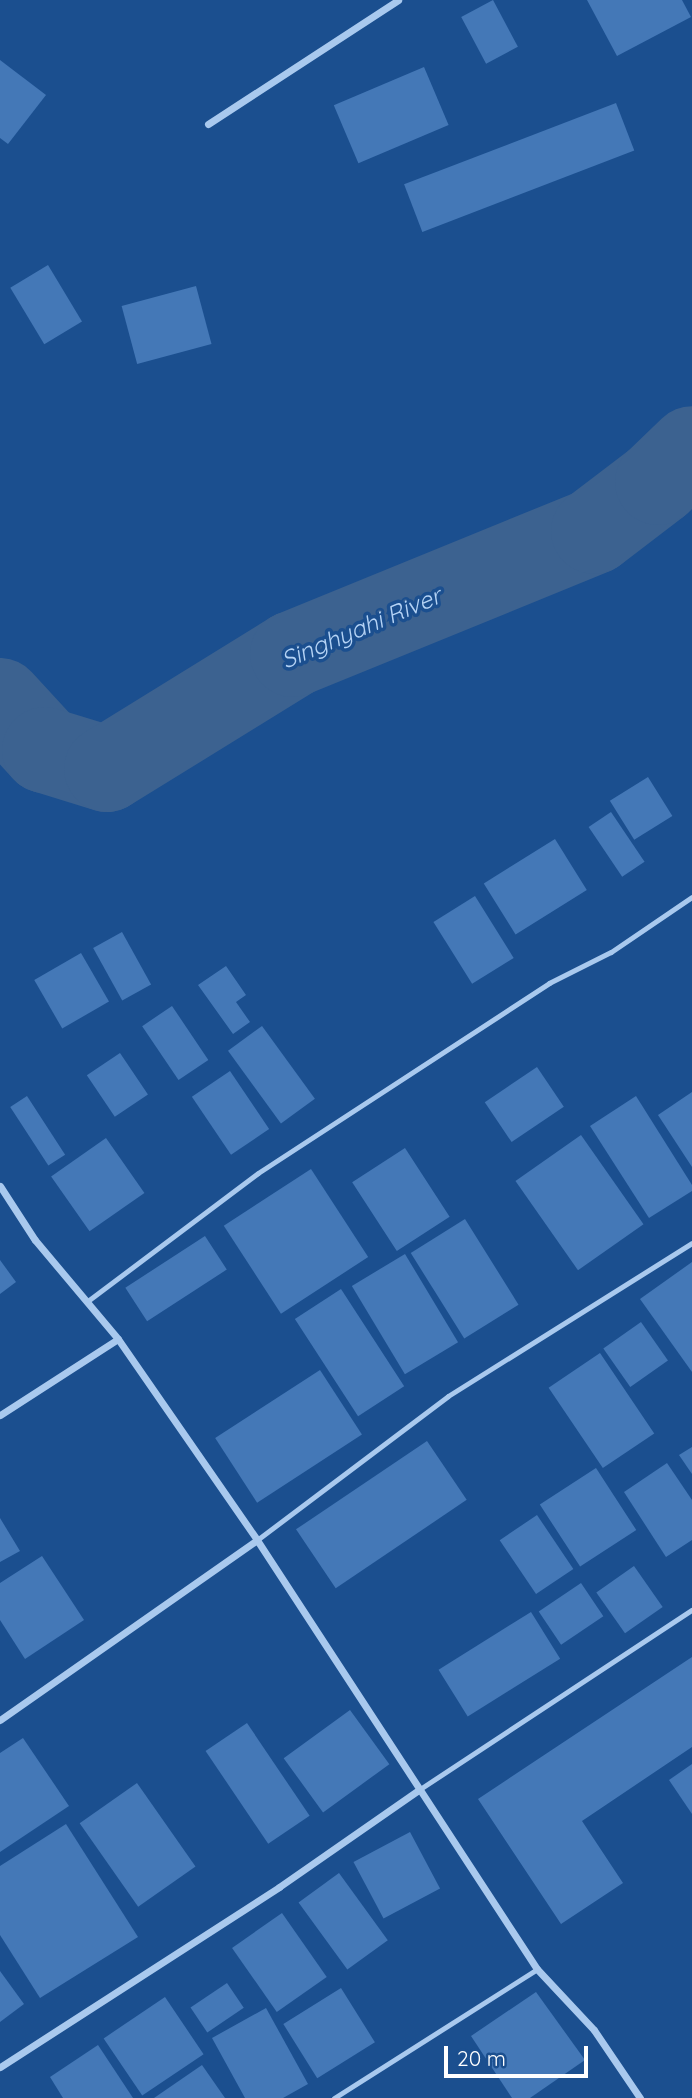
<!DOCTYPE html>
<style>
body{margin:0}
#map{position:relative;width:692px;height:2098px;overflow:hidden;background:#1b4f8f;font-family:Quicksand,sans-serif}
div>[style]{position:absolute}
.river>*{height:86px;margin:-43px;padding:0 43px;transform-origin:43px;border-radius:43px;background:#3c6290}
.building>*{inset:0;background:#4478b7;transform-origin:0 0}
.service>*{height:5px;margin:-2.5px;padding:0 2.5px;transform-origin:2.5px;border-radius:2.5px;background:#a9c9ee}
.minor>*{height:7px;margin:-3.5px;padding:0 3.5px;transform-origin:3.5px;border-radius:3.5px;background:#a9c9ee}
span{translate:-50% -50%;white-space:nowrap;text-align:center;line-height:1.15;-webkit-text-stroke:7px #1b4f8f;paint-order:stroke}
.water-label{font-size:24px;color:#b5d3f5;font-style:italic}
.scale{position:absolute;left:444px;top:2046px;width:144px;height:32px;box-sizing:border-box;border:4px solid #fff;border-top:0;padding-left:9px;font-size:21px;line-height:24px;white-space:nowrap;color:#fff;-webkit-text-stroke:5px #1b4f8f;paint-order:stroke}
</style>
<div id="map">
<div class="river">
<div style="left:0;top:701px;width:67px;rotate:47.4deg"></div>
<div style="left:45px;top:750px;width:65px;rotate:17deg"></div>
<div style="left:107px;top:769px;width:219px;rotate:-31.7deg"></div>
<div style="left:293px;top:654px;width:325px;rotate:-22.2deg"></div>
<div style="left:594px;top:531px;width:81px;rotate:-37.4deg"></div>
<div style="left:658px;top:482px;width:47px;rotate:-44.1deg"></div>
</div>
<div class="building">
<div style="left:493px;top:0;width:53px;height:36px;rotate:62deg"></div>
<div style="clip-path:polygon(587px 0,682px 0,691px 17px,617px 56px)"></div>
<div style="clip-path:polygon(0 60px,46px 95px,8px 144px,0 138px)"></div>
<div style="left:424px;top:67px;width:63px;height:98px;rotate:67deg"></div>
<div style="left:616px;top:103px;width:51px;height:227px;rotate:69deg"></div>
<div style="left:48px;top:265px;width:66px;height:44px;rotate:59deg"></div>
<div style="left:196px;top:286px;width:60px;height:77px;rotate:75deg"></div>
<div style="left:648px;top:777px;width:46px;height:45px;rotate:58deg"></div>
<div style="left:611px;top:812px;width:60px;height:27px;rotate:56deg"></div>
<div style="left:555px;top:839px;width:60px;height:84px;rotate:58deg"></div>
<div style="left:475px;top:896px;width:73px;height:49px;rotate:58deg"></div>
<div style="left:122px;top:932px;width:60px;height:33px;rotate:61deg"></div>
<div style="left:81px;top:953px;width:56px;height:54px;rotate:60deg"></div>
<div style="clip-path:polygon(226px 966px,246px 995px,236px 1002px,250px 1022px,233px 1034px,198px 985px)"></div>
<div style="left:172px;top:1006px;width:65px;height:36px;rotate:56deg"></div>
<div style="left:262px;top:1026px;width:90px;height:42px;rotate:54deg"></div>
<div style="left:120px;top:1053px;width:50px;height:40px;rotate:56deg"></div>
<div style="left:537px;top:1067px;width:48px;height:63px;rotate:56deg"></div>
<div style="left:230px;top:1071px;width:70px;height:46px;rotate:56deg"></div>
<div style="clip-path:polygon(692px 1092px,692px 1167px,658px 1115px)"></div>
<div style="left:27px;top:1096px;width:70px;height:20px;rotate:57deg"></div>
<div style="clip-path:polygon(636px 1096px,692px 1185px,692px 1191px,649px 1218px,590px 1126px)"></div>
<div style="left:581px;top:1135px;width:109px;height:80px;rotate:55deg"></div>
<div style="left:106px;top:1138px;width:67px;height:67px;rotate:55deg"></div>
<div style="left:405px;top:1148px;width:82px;height:63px;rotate:57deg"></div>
<div style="left:311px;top:1169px;width:105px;height:104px;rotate:57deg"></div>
<div style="left:465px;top:1219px;width:101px;height:64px;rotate:58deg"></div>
<div style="left:205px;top:1236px;width:40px;height:95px;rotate:57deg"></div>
<div style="left:405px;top:1254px;width:103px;height:62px;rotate:59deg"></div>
<div style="clip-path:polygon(0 1260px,16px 1282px,0 1294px)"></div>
<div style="clip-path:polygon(692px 1262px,692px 1372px,640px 1299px)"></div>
<div style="left:341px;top:1289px;width:116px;height:55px;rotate:57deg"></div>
<div style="left:641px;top:1322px;width:47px;height:46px;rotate:55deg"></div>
<div style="left:600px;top:1353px;width:97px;height:62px;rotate:56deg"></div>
<div style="left:320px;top:1370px;width:77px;height:125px;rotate:57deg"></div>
<div style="left:427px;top:1441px;width:71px;height:158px;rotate:56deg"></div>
<div style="clip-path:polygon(692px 1447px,692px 1474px,679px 1455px)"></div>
<div style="clip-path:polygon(667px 1463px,692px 1500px,692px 1540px,666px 1557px,624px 1492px)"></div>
<div style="left:596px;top:1468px;width:74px;height:67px;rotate:57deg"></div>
<div style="left:537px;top:1515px;width:65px;height:45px;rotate:56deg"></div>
<div style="clip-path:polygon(0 1518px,20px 1551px,0 1562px)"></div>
<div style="clip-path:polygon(42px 1556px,84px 1620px,25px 1659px,0 1620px,0 1583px)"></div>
<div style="left:634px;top:1566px;width:50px;height:46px;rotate:55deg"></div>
<div style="left:581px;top:1583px;width:40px;height:51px;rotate:56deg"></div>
<div style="left:531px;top:1612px;width:55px;height:109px;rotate:58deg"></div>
<div style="clip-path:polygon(692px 1657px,692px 1747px,582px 1821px,623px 1883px,561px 1924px,478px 1799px)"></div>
<div style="left:350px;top:1710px;width:67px;height:82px;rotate:54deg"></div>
<div style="left:247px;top:1723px;width:112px;height:50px;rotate:56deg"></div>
<div style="clip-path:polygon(23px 1738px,69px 1806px,0 1852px,0 1753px)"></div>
<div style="clip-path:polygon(692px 1764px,692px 1814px,669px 1780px)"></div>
<div style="left:137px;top:1783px;width:102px;height:70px;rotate:55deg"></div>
<div style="clip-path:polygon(66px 1824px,138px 1937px,40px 1998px,0 1935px,0 1866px)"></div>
<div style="left:410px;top:1832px;width:64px;height:64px;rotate:62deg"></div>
<div style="left:339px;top:1873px;width:83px;height:50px;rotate:54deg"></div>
<div style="left:282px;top:1913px;width:78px;height:61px;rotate:55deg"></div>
<div style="clip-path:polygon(0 1971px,24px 2004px,0 2022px)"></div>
<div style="left:227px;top:1983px;width:30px;height:44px;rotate:56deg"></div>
<div style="left:341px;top:1988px;width:64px;height:68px;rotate:58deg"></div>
<div style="clip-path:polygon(536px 1992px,585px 2060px,530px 2098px,512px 2098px,471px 2036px)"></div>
<div style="left:165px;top:1997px;width:69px;height:74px;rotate:56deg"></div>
<div style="clip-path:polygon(266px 2008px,308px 2084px,283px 2098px,245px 2098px,212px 2038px)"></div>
<div style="clip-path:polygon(98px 2045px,133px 2098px,63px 2098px,50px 2077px)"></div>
<div style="clip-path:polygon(202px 2065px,225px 2098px,154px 2098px)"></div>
</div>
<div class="service">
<div style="left:89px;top:1300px;width:211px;rotate:-36.9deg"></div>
<div style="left:258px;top:1173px;width:348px;rotate:-33.1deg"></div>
<div style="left:549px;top:983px;width:69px;rotate:-26.6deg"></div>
<div style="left:611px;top:952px;width:98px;rotate:-34.2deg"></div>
<div style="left:257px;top:1540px;width:239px;rotate:-37deg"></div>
<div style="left:448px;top:1396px;width:288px;rotate:-32.1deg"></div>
<div style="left:417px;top:1791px;width:329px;rotate:-33.4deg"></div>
<div style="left:334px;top:2098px;width:241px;rotate:-32.4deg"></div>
</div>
<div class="minor">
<div style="left:208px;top:124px;width:227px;rotate:-33.1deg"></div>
<div style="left:0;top:1186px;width:64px;rotate:57.1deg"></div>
<div style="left:35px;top:1240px;width:129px;rotate:50deg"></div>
<div style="left:118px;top:1339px;width:244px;rotate:55.3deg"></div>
<div style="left:257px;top:1540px;width:512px;rotate:56.87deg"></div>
<div style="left:537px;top:1969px;width:83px;rotate:46.9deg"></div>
<div style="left:594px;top:2030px;width:82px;rotate:55.9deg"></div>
<div style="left:0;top:1415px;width:140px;rotate:-32.8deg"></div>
<div style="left:0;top:1720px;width:314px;rotate:-35deg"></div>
<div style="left:0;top:2067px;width:332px;rotate:-32.8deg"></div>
<div style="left:279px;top:1887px;width:168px;rotate:-34.8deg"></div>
</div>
<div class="water-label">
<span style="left:361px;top:628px;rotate:-23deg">Singhyahi River</span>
</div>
<div class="scale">20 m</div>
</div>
